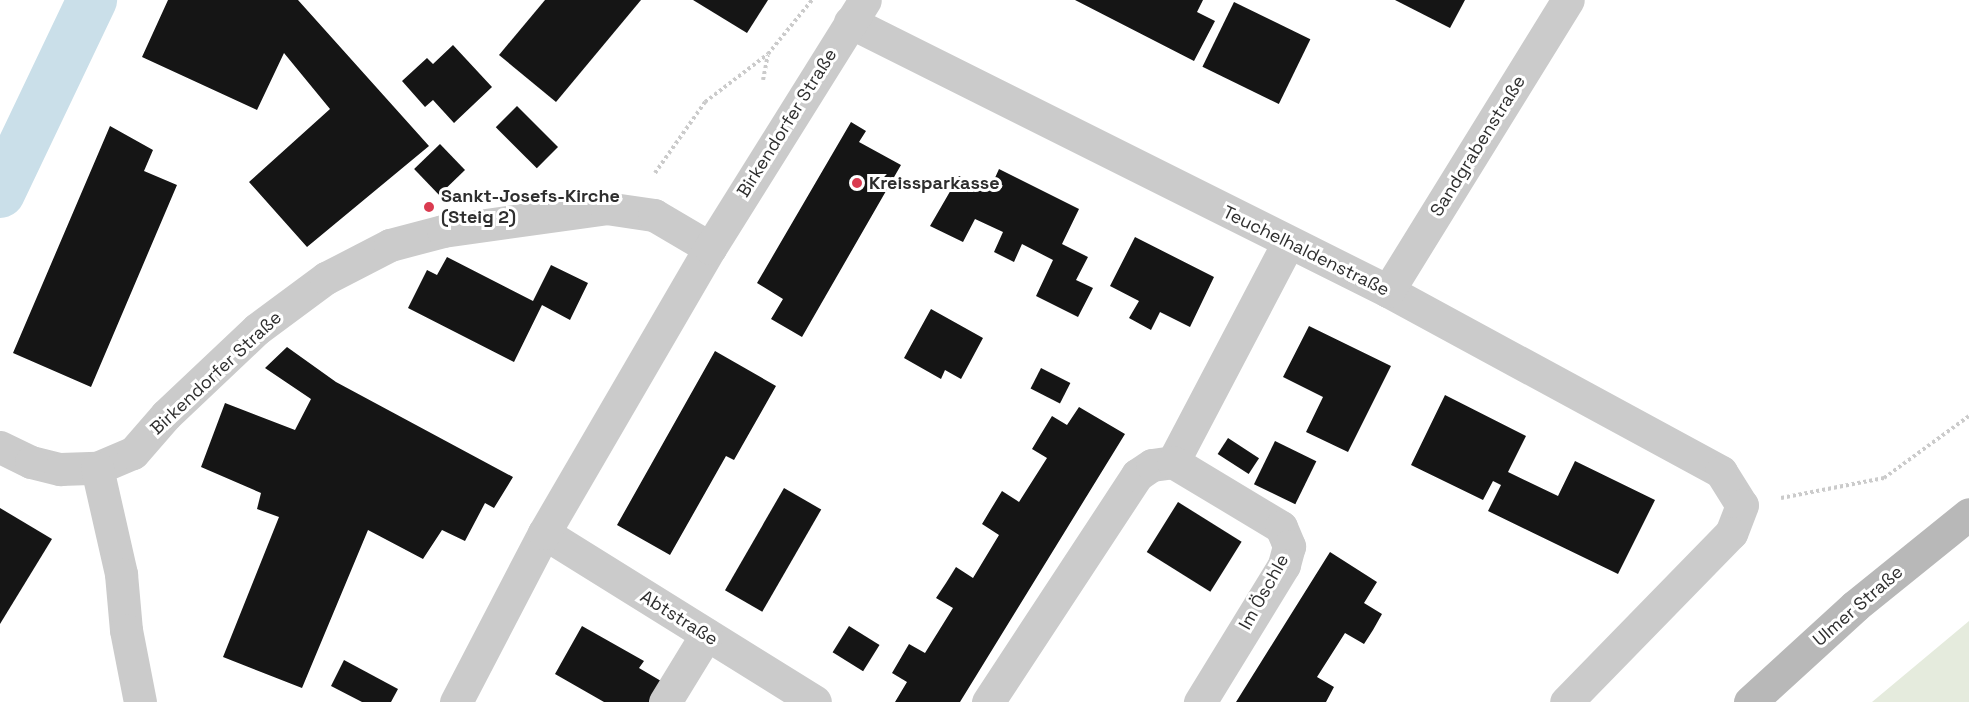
<!DOCTYPE html>
<meta charset="utf-8">
<style>
body{margin:0}
#map{position:relative;width:1969px;height:702px;overflow:hidden;background:#fff;font-family:"Space Grotesk",sans-serif}
div>[style]{position:absolute}
.green>*{inset:0;background:#e5ebdd}
.canal>*{height:50px;margin:-25px;padding:0 25px;transform-origin:25px;border-radius:25px;background:#cadfe9}
.building>*{inset:0;background:#151515;transform-origin:0 0}
.path>*{height:4px;margin-top:-2px;transform-origin:0;background:repeating-linear-gradient(90deg,#cbcbcb 0 3px,transparent 0 6px)}
.minor>*{height:33px;margin:-16.5px;padding:0 16.5px;transform-origin:16.5px;border-radius:16.5px;background:#cbcbcb}
.tertiary>*{height:33px;margin:-16.5px;padding:0 16.5px;transform-origin:16.5px;border-radius:16.5px;background:#cbcbcb}
.secondary>*{height:33px;margin:-16.5px;padding:0 16.5px;transform-origin:16.5px;border-radius:16.5px;background:#b8b8b8}
.dots>*{width:16px;height:16px;translate:-50% -50%;box-sizing:border-box;border:3px solid #fff;border-radius:50%}
span{translate:-50% -50%;white-space:nowrap;text-align:center;line-height:1.15;-webkit-text-stroke:6px #fff;paint-order:stroke}
.street-label{font-size:18px;color:#2e2e2e}
.poi-label{font-size:18px;color:#2e2e2e;font-weight:700}
.left{translate:0 -50%;text-align:left}
</style>
<div id="map">
<div class="green">
<div style="clip-path:polygon(1969px 621px,1969px 702px,1872px 702px)"></div>
</div>
<div class="canal">
<div style="left:0;top:193px;width:214px;rotate:-64.5deg"></div>
</div>
<div class="building">
<div style="clip-path:polygon(168px 0,298px 0,429px 146px,307px 247px,249px 182px,330px 109px,284px 53px,257px 110px,142px 57px)"></div>
<div style="clip-path:polygon(545px 0,641px 0,556px 102px,499px 55px)"></div>
<div style="clip-path:polygon(693px 0,768px 0,747px 33px)"></div>
<div style="clip-path:polygon(1075px 0,1203px 0,1197px 12px,1215px 21px,1194px 61px)"></div>
<div style="clip-path:polygon(1395px 0,1465px 0,1450px 28px)"></div>
<div style="left:1234px;top:2px;width:85px;height:72px;rotate:26deg"></div>
<div style="clip-path:polygon(453px 45px,492px 87px,454px 123px,433px 100px,425px 107px,402px 81px,427px 58px,433px 64px)"></div>
<div style="left:517px;top:106px;width:58px;height:30px;rotate:45deg"></div>
<div style="clip-path:polygon(851px 122px,866px 131px,859px 142px,901px 165px,802px 337px,771px 319px,783px 299px,757px 283px)"></div>
<div style="clip-path:polygon(110px 126px,153px 150px,144px 171px,177px 185px,91px 387px,13px 353px)"></div>
<div style="left:440px;top:144px;width:36px;height:36px;rotate:46deg"></div>
<div style="clip-path:polygon(999px 169px,1079px 209px,1062px 244px,1088px 257px,1076px 280px,1093px 288px,1078px 317px,1036px 296px,1053px 260px,1022px 244px,1014px 262px,994px 252px,1003px 232px,975px 219px,963px 242px,930px 226px,959px 176px,989px 191px)"></div>
<div style="clip-path:polygon(1135px 237px,1214px 277px,1190px 327px,1160px 312px,1151px 330px,1129px 318px,1139px 301px,1110px 286px)"></div>
<div style="clip-path:polygon(447px 257px,533px 301px,551px 265px,588px 283px,570px 320px,542px 305px,514px 362px,408px 308px,427px 270px,437px 275px)"></div>
<div style="clip-path:polygon(931px 309px,983px 338px,961px 379px,945px 370px,941px 379px,904px 358px)"></div>
<div style="clip-path:polygon(1309px 326px,1391px 366px,1348px 452px,1306px 432px,1323px 397px,1283px 377px)"></div>
<div style="clip-path:polygon(287px 347px,336px 382px,513px 477px,494px 508px,485px 503px,465px 541px,442px 530px,423px 559px,368px 530px,302px 688px,223px 657px,279px 517px,257px 509px,261px 493px,201px 467px,225px 403px,295px 430px,311px 399px,265px 368px)"></div>
<div style="clip-path:polygon(715px 351px,776px 386px,734px 460px,726px 456px,670px 555px,617px 525px)"></div>
<div style="left:1041px;top:368px;width:33px;height:23px;rotate:27deg"></div>
<div style="clip-path:polygon(1445px 395px,1526px 436px,1508px 472px,1558px 496px,1575px 461px,1655px 500px,1618px 574px,1488px 511px,1501px 485px,1493px 481px,1483px 500px,1411px 465px)"></div>
<div style="clip-path:polygon(1079px 407px,1125px 434px,960px 702px,895px 702px,907px 682px,892px 673px,909px 644px,925px 653px,953px 608px,936px 598px,946px 583px,956px 567px,973px 578px,999px 535px,982px 524px,991px 509px,1002px 491px,1019px 502px,1047px 458px,1032px 449px,1041px 434px,1052px 416px,1067px 425px)"></div>
<div style="left:1228px;top:438px;width:37px;height:19px;rotate:33deg"></div>
<div style="left:1275px;top:441px;width:46px;height:48px;rotate:26deg"></div>
<div style="left:784px;top:488px;width:43px;height:118px;rotate:30deg"></div>
<div style="left:1178px;top:502px;width:75px;height:59px;rotate:32deg"></div>
<div style="clip-path:polygon(0 508px,52px 539px,0 624px)"></div>
<div style="clip-path:polygon(1330px 552px,1377px 582px,1364px 603px,1382px 614px,1373px 630px,1364px 644px,1345px 633px,1317px 677px,1334px 687px,1326px 702px,1236px 702px)"></div>
<div style="clip-path:polygon(582px 626px,644px 661px,639px 668px,661px 681px,649px 702px,604px 702px,555px 674px)"></div>
<div style="left:849px;top:626px;width:36px;height:31px;rotate:32deg"></div>
<div style="clip-path:polygon(344px 660px,398px 689px,391px 702px,362px 702px,331px 686px)"></div>
</div>
<div class="path">
<div style="left:763px;top:80px;width:25px;rotate:-79deg"></div>
<div style="left:655px;top:173px;width:87px;rotate:-54.8deg"></div>
<div style="left:705px;top:102px;width:79px;rotate:-37.3deg"></div>
<div style="left:768px;top:54px;width:70px;rotate:-50.8deg"></div>
<div style="left:1781px;top:498px;width:105px;rotate:-11deg"></div>
<div style="left:1884px;top:478px;width:105px;rotate:-36.1deg"></div>
</div>
<div class="minor">
<div style="left:850px;top:22px;width:602px;rotate:26.57deg"></div>
<div style="left:1388px;top:291px;width:379px;rotate:28.5deg"></div>
<div style="left:1721px;top:472px;width:39px;rotate:58deg"></div>
<div style="left:1742px;top:505px;width:30px;rotate:111deg"></div>
<div style="left:1731px;top:533px;width:236px;rotate:134.3deg"></div>
<div style="left:1388px;top:291px;width:342px;rotate:-58.3deg"></div>
<div style="left:0;top:447px;width:34px;rotate:26deg"></div>
<div style="left:31px;top:462px;width:30px;rotate:14deg"></div>
<div style="left:60px;top:469px;width:37px;rotate:-2deg"></div>
<div style="left:97px;top:468px;width:39px;rotate:-23deg"></div>
<div style="left:133px;top:453px;width:50px;rotate:-49deg"></div>
<div style="left:166px;top:415px;width:125px;rotate:-43.4deg"></div>
<div style="left:257px;top:329px;width:86px;rotate:-36.5deg"></div>
<div style="left:326px;top:278px;width:72px;rotate:-27.3deg"></div>
<div style="left:390px;top:245px;width:55px;rotate:-14.8deg"></div>
<div style="left:443px;top:231px;width:165px;rotate:-8deg"></div>
<div style="left:606px;top:208px;width:49px;rotate:8.3deg"></div>
<div style="left:654px;top:215px;width:65px;rotate:30.5deg"></div>
<div style="left:1173px;top:462px;width:247px;rotate:-62.3deg"></div>
<div style="left:97px;top:468px;width:109px;rotate:77.2deg"></div>
<div style="left:121px;top:574px;width:56px;rotate:84.9deg"></div>
<div style="left:126px;top:630px;width:73px;rotate:79deg"></div>
<div style="left:544px;top:533px;width:319px;rotate:31.9deg"></div>
<div style="left:665px;top:702px;width:79px;rotate:-58.5deg"></div>
<div style="left:988px;top:702px;width:272px;rotate:-56.7deg"></div>
<div style="left:1137px;top:475px;width:18px;rotate:-34deg"></div>
<div style="left:1152px;top:465px;width:21px;rotate:-8deg"></div>
<div style="left:1173px;top:462px;width:126px;rotate:31deg"></div>
<div style="left:1281px;top:527px;width:21px;rotate:67deg"></div>
<div style="left:1289px;top:546px;width:20px;rotate:105deg"></div>
<div style="left:1284px;top:565px;width:161px;rotate:121.5deg"></div>
</div>
<div class="tertiary">
<div style="left:456px;top:702px;width:191px;rotate:-62.5deg"></div>
<div style="left:544px;top:533px;width:330px;rotate:-59.8deg"></div>
<div style="left:710px;top:248px;width:292px;rotate:-58deg"></div>
</div>
<div class="secondary">
<div style="left:1750px;top:702px;width:142px;rotate:-42.4deg"></div>
<div style="left:1855px;top:606px;width:146px;rotate:-38.9deg"></div>
</div>
<div class="dots">
<div style="left:857px;top:183px;background:#da3b50"></div>
<div style="left:429px;top:207px;background:#da3b50"></div>
</div>
<div class="street-label">
<span style="left:787px;top:123px;rotate:-58deg">Birkendorfer Straße</span>
<span style="left:1478px;top:146px;rotate:-58deg">Sandgrabenstraße</span>
<span style="left:1306px;top:251px;rotate:26deg">Teuchelhaldenstraße</span>
<span style="left:216px;top:373px;rotate:-43deg">Birkendorfer Straße</span>
<span style="left:1264px;top:592px;rotate:-61deg">Im Öschle</span>
<span style="left:1858px;top:606px;rotate:-41deg">Ulmer Straße</span>
<span style="left:679px;top:618px;rotate:32deg">Abtstraße</span>
</div>
<div class="poi-label">
<span class="left" style="left:869px;top:183px">Kreissparkasse</span>
<span class="left" style="left:441px;top:207px">Sankt-Josefs-Kirche<br>(Steig 2)</span>
</div>
</div>
